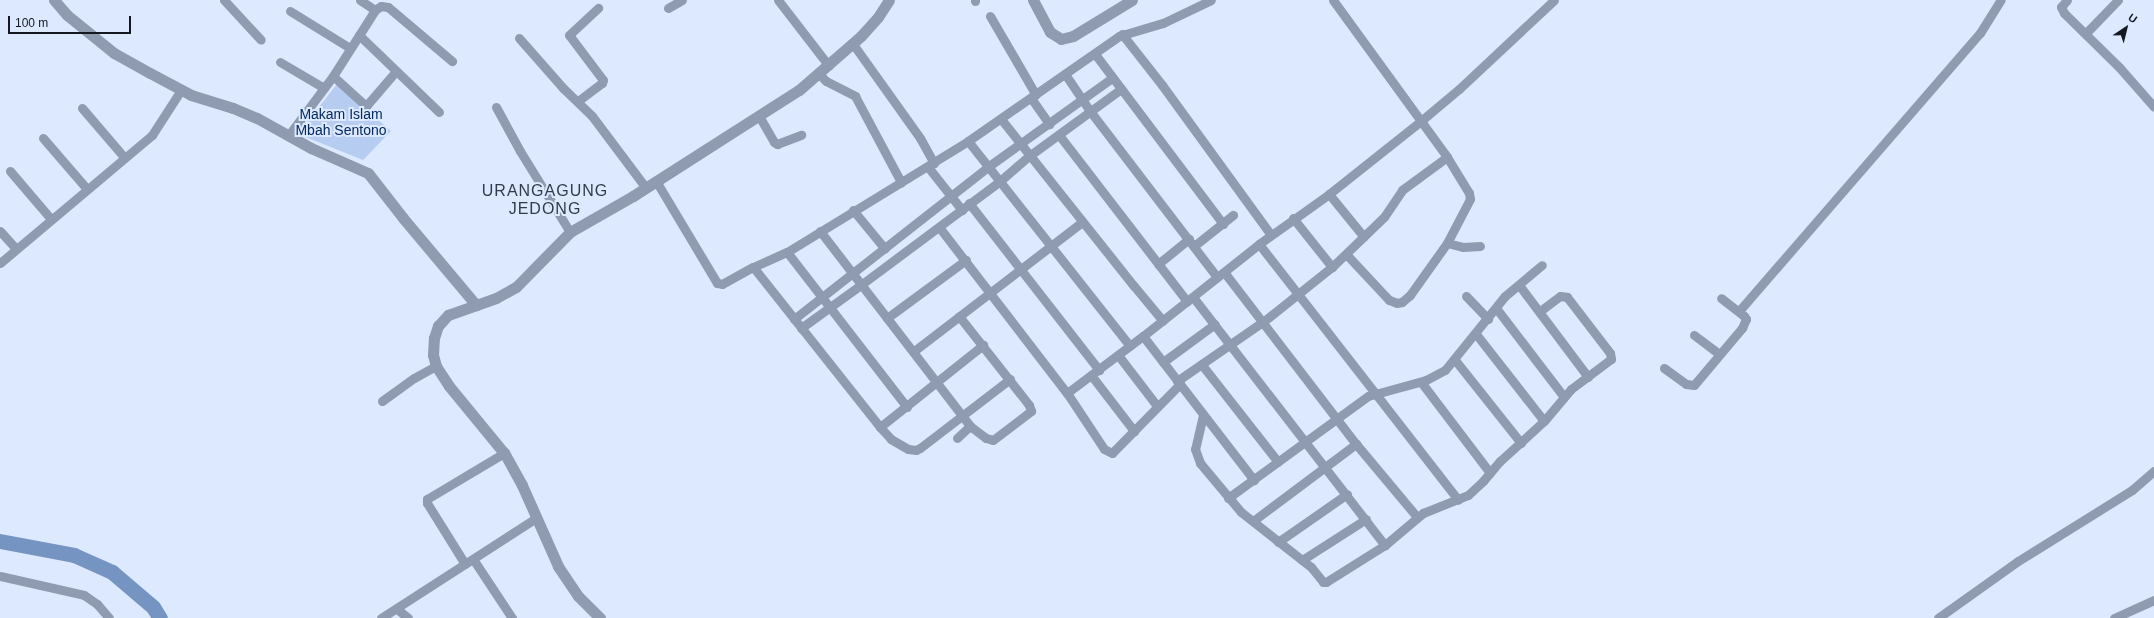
<!DOCTYPE html>
<style>
body{margin:0}
#map{position:relative;width:2154px;height:618px;overflow:hidden;background:#dce9ff;font-family:Arial,sans-serif}
div>[style]{position:absolute}
.green>*{inset:0;background:#b6cdf1}
.river>*{height:15px;margin:-7.5px;padding:0 7.5px;transform-origin:7.5px;border-radius:7.5px;background:#7694c2}
.minor>*{height:9px;margin:-4.5px;padding:0 4.5px;transform-origin:4.5px;border-radius:4.5px;background:#8e9bb0}
.tertiary>*{height:11px;margin:-5.5px;padding:0 5.5px;transform-origin:5.5px;border-radius:5.5px;background:#8e9bb0}
span{translate:-50% -50%;white-space:nowrap;text-align:center;line-height:1.15;-webkit-text-stroke:4px #dce9ff;paint-order:stroke}
.park-label{font-size:14px;color:#052961}
.quarter-label{font-size:16px;color:#313b4c;letter-spacing:1px}
.north{position:absolute;left:2106px;top:8px;width:40px;height:40px;-webkit-text-stroke:3px #dce9ff;paint-order:stroke;rotate:35deg;font-size:11px;font-weight:700;line-height:16px;text-align:center;color:#141820}
.north::after{content:'';display:block;margin:auto;width:14px;height:18px;background:#141820;clip-path:polygon(50% 0,100% 100%,50% 72%,0 100%)}
.scale{position:absolute;left:8px;top:16px;width:123px;height:18px;box-sizing:border-box;border:2px solid #141820;border-top:0;padding-left:5px;font-size:12px;line-height:14px;white-space:nowrap;color:#141820;-webkit-text-stroke:3px #dce9ff;paint-order:stroke}
</style>
<div id="map">
<div class="green">
<div style="clip-path:polygon(337px 84px,391px 131px,363px 160px,298px 134px)"></div>
</div>
<div class="river">
<div style="left:0;top:541px;width:75px;rotate:10.7deg"></div>
<div style="left:74px;top:555px;width:42px;rotate:24.1deg"></div>
<div style="left:112px;top:572px;width:54px;rotate:40.5deg"></div>
<div style="left:153px;top:607px;width:13px;rotate:58deg"></div>
</div>
<div class="minor">
<div style="left:224px;top:0;width:54px;rotate:47.2deg"></div>
<div style="left:360px;top:0;width:18px;rotate:34deg"></div>
<div style="left:778px;top:0;width:83px;rotate:52.3deg"></div>
<div style="left:975px;top:0;width:1px;rotate:90deg"></div>
<div style="left:1333px;top:0;width:194px;rotate:54deg"></div>
<div style="left:1447px;top:157px;width:42px;rotate:58.6deg"></div>
<div style="left:1469px;top:193px;width:6px;rotate:81deg"></div>
<div style="left:1470px;top:199px;width:50px;rotate:117.6deg"></div>
<div style="left:1447px;top:243px;width:64px;rotate:125.4deg"></div>
<div style="left:1410px;top:295px;width:11px;rotate:139deg"></div>
<div style="left:1402px;top:302px;width:5px;rotate:169deg"></div>
<div style="left:1397px;top:303px;width:9px;rotate:-159deg"></div>
<div style="left:1389px;top:300px;width:63px;rotate:-133.1deg"></div>
<div style="left:2067px;top:0;width:9px;rotate:131deg"></div>
<div style="left:2061px;top:7px;width:7px;rotate:63deg"></div>
<div style="left:2064px;top:13px;width:77px;rotate:44.5deg"></div>
<div style="left:2119px;top:67px;width:53px;rotate:48.8deg"></div>
<div style="left:668px;top:8px;width:16px;rotate:-30deg"></div>
<div style="left:290px;top:11px;width:70px;rotate:31.7deg"></div>
<div style="left:990px;top:16px;width:91px;rotate:59.8deg"></div>
<div style="left:2086px;top:33px;width:46px;rotate:-45.9deg"></div>
<div style="left:1122px;top:34px;width:65px;rotate:51.9deg"></div>
<div style="left:1162px;top:85px;width:185px;rotate:54deg"></div>
<div style="left:359px;top:35px;width:111px;rotate:43.9deg"></div>
<div style="left:519px;top:38px;width:67px;rotate:48.7deg"></div>
<div style="left:563px;top:88px;width:40px;rotate:44deg"></div>
<div style="left:592px;top:116px;width:90px;rotate:53.1deg"></div>
<div style="left:853px;top:44px;width:115px;rotate:54.5deg"></div>
<div style="left:920px;top:138px;width:29px;rotate:61deg"></div>
<div style="left:1095px;top:54px;width:213px;rotate:53deg"></div>
<div style="left:280px;top:62px;width:51px;rotate:30.6deg"></div>
<div style="left:819px;top:74px;width:10px;rotate:45deg"></div>
<div style="left:826px;top:81px;width:33px;rotate:27deg"></div>
<div style="left:855px;top:96px;width:98px;rotate:61.9deg"></div>
<div style="left:1065px;top:74px;width:45px;rotate:56deg"></div>
<div style="left:1090px;top:111px;width:209px;rotate:52.6deg"></div>
<div style="left:333px;top:76px;width:45px;rotate:42.3deg"></div>
<div style="left:366px;top:106px;width:46px;rotate:-49.4deg"></div>
<div style="left:1031px;top:98px;width:32px;rotate:55deg"></div>
<div style="left:578px;top:101px;width:30px;rotate:-37deg"></div>
<div style="left:602px;top:83px;width:3px;rotate:-72deg"></div>
<div style="left:603px;top:80px;width:56px;rotate:-127.1deg"></div>
<div style="left:569px;top:35px;width:40px;rotate:-43deg"></div>
<div style="left:496px;top:107px;width:50px;rotate:61.4deg"></div>
<div style="left:520px;top:151px;width:95px;rotate:58.3deg"></div>
<div style="left:82px;top:108px;width:65px;rotate:49.4deg"></div>
<div style="left:759px;top:116px;width:30px;rotate:60deg"></div>
<div style="left:774px;top:142px;width:4px;rotate:34deg"></div>
<div style="left:777px;top:144px;width:26px;rotate:-21deg"></div>
<div style="left:1001px;top:119px;width:213px;rotate:51.5deg"></div>
<div style="left:1134px;top:286px;width:45px;rotate:50.4deg"></div>
<div style="left:1059px;top:135px;width:210px;rotate:52.4deg"></div>
<div style="left:288px;top:136px;width:75px;rotate:-53.1deg"></div>
<div style="left:333px;top:76px;width:78px;rotate:-57.5deg"></div>
<div style="left:375px;top:10px;width:7px;rotate:-34deg"></div>
<div style="left:381px;top:6px;width:7px;rotate:8deg"></div>
<div style="left:388px;top:7px;width:84px;rotate:40.2deg"></div>
<div style="left:43px;top:138px;width:67px;rotate:49.2deg"></div>
<div style="left:968px;top:141px;width:261px;rotate:51.7deg"></div>
<div style="left:928px;top:167px;width:55px;rotate:51.7deg"></div>
<div style="left:10px;top:171px;width:63px;rotate:49.5deg"></div>
<div style="left:656px;top:181px;width:119px;rotate:59.1deg"></div>
<div style="left:717px;top:283px;width:5px;rotate:11deg"></div>
<div style="left:722px;top:284px;width:35px;rotate:-29deg"></div>
<div style="left:1329px;top:194px;width:55px;rotate:50.9deg"></div>
<div style="left:969px;top:203px;width:212px;rotate:52.1deg"></div>
<div style="left:853px;top:210px;width:50px;rotate:50.6deg"></div>
<div style="left:1293px;top:218px;width:63px;rotate:51.5deg"></div>
<div style="left:939px;top:227px;width:210px;rotate:52.4deg"></div>
<div style="left:1067px;top:393px;width:95px;rotate:-36.9deg"></div>
<div style="left:1143px;top:336px;width:148px;rotate:-38.4deg"></div>
<div style="left:1259px;top:244px;width:86px;rotate:-35.5deg"></div>
<div style="left:1329px;top:194px;width:119px;rotate:-38.5deg"></div>
<div style="left:1422px;top:120px;width:48px;rotate:-40deg"></div>
<div style="left:1459px;top:89px;width:130px;rotate:-43.1deg"></div>
<div style="left:0;top:231px;width:24px;rotate:48deg"></div>
<div style="left:820px;top:231px;width:246px;rotate:52.4deg"></div>
<div style="left:1447px;top:243px;width:16px;rotate:14deg"></div>
<div style="left:1463px;top:247px;width:17px;rotate:-3deg"></div>
<div style="left:1259px;top:244px;width:324px;rotate:52.1deg"></div>
<div style="left:1194px;top:246px;width:50px;rotate:-38.5deg"></div>
<div style="left:787px;top:252px;width:196px;rotate:52.3deg"></div>
<div style="left:0;top:263px;width:199px;rotate:-40.1deg"></div>
<div style="left:152px;top:135px;width:54px;rotate:-57.2deg"></div>
<div style="left:1158px;top:264px;width:40px;rotate:-39deg"></div>
<div style="left:1224px;top:272px;width:217px;rotate:52.5deg"></div>
<div style="left:1356px;top:444px;width:95px;rotate:50.1deg"></div>
<div style="left:1519px;top:285px;width:115px;rotate:53.1deg"></div>
<div style="left:1466px;top:296px;width:32px;rotate:46deg"></div>
<div style="left:1193px;top:297px;width:314px;rotate:52.3deg"></div>
<div style="left:1385px;top:545px;width:50px;rotate:-40.1deg"></div>
<div style="left:1423px;top:513px;width:48px;rotate:-21.8deg"></div>
<div style="left:1468px;top:495px;width:21px;rotate:-43deg"></div>
<div style="left:1483px;top:481px;width:26px;rotate:-50deg"></div>
<div style="left:1500px;top:461px;width:59px;rotate:-42.3deg"></div>
<div style="left:1544px;top:421px;width:42px;rotate:-49.8deg"></div>
<div style="left:1571px;top:389px;width:50px;rotate:-36.9deg"></div>
<div style="left:1611px;top:359px;width:6px;rotate:-99deg"></div>
<div style="left:1610px;top:353px;width:71px;rotate:-127.5deg"></div>
<div style="left:1567px;top:297px;width:7px;rotate:-172deg"></div>
<div style="left:1560px;top:296px;width:26px;rotate:143deg"></div>
<div style="left:1496px;top:308px;width:112px;rotate:52.6deg"></div>
<div style="left:1739px;top:311px;width:368px;rotate:-49.1deg"></div>
<div style="left:1980px;top:33px;width:39px;rotate:-58deg"></div>
<div style="left:887px;top:318px;width:98px;rotate:-36.3deg"></div>
<div style="left:794px;top:319px;width:248px;rotate:-38.1deg"></div>
<div style="left:989px;top:166px;width:151px;rotate:-35.6deg"></div>
<div style="left:801px;top:328px;width:75px;rotate:-35.8deg"></div>
<div style="left:862px;top:284px;width:172px;rotate:-36.7deg"></div>
<div style="left:1000px;top:181px;width:38px;rotate:-41deg"></div>
<div style="left:1029px;top:156px;width:114px;rotate:-36.1deg"></div>
<div style="left:1476px;top:334px;width:110px;rotate:52deg"></div>
<div style="left:1694px;top:335px;width:31px;rotate:37deg"></div>
<div style="left:1143px;top:336px;width:182px;rotate:52.4deg"></div>
<div style="left:914px;top:351px;width:212px;rotate:-37.5deg"></div>
<div style="left:1118px;top:355px;width:64px;rotate:52.6deg"></div>
<div style="left:1455px;top:360px;width:106px;rotate:51.5deg"></div>
<div style="left:1163px;top:362px;width:64px;rotate:-36.2deg"></div>
<div style="left:1202px;top:365px;width:123px;rotate:51.9deg"></div>
<div style="left:1664px;top:368px;width:27px;rotate:36deg"></div>
<div style="left:1686px;top:384px;width:8px;rotate:7deg"></div>
<div style="left:1694px;top:385px;width:75px;rotate:-49.9deg"></div>
<div style="left:1742px;top:328px;width:10px;rotate:-66deg"></div>
<div style="left:1746px;top:319px;width:4px;rotate:-124deg"></div>
<div style="left:1744px;top:316px;width:29px;rotate:-142deg"></div>
<div style="left:1091px;top:375px;width:71px;rotate:52.5deg"></div>
<div style="left:1010px;top:379px;width:113px;rotate:142.5deg"></div>
<div style="left:920px;top:448px;width:4px;rotate:153deg"></div>
<div style="left:916px;top:450px;width:8px;rotate:-173deg"></div>
<div style="left:908px;top:449px;width:20px;rotate:-150deg"></div>
<div style="left:891px;top:439px;width:16px;rotate:-133deg"></div>
<div style="left:880px;top:427px;width:204px;rotate:-128.4deg"></div>
<div style="left:753px;top:267px;width:37px;rotate:-24deg"></div>
<div style="left:787px;top:252px;width:212px;rotate:-31.5deg"></div>
<div style="left:968px;top:141px;width:184px;rotate:-34.8deg"></div>
<div style="left:1119px;top:36px;width:46px;rotate:-16.5deg"></div>
<div style="left:1163px;top:23px;width:53px;rotate:-25.6deg"></div>
<div style="left:1177px;top:381px;width:106px;rotate:-34.6deg"></div>
<div style="left:1264px;top:321px;width:87px;rotate:-38.5deg"></div>
<div style="left:1332px;top:267px;width:72px;rotate:-43.9deg"></div>
<div style="left:1384px;top:217px;width:32px;rotate:-56deg"></div>
<div style="left:1402px;top:190px;width:56px;rotate:-36.3deg"></div>
<div style="left:1421px;top:382px;width:114px;rotate:52.8deg"></div>
<div style="left:1067px;top:393px;width:67px;rotate:56.5deg"></div>
<div style="left:1104px;top:449px;width:9px;rotate:27deg"></div>
<div style="left:1112px;top:453px;width:97px;rotate:-45.4deg"></div>
<div style="left:382px;top:401px;width:39px;rotate:-36deg"></div>
<div style="left:414px;top:378px;width:25px;rotate:-29deg"></div>
<div style="left:1203px;top:415px;width:35px;rotate:103deg"></div>
<div style="left:1195px;top:449px;width:15px;rotate:70deg"></div>
<div style="left:1200px;top:463px;width:64px;rotate:50.1deg"></div>
<div style="left:1241px;top:512px;width:89px;rotate:38.2deg"></div>
<div style="left:1311px;top:567px;width:19px;rotate:51deg"></div>
<div style="left:1323px;top:582px;width:3px"></div>
<div style="left:1326px;top:582px;width:70px;rotate:-32.1deg"></div>
<div style="left:880px;top:427px;width:132px;rotate:-38.5deg"></div>
<div style="left:957px;top:438px;width:18px;rotate:-43deg"></div>
<div style="left:970px;top:426px;width:20px;rotate:37deg"></div>
<div style="left:986px;top:438px;width:7px;rotate:16deg"></div>
<div style="left:993px;top:440px;width:48px;rotate:-37.3deg"></div>
<div style="left:1031px;top:411px;width:6px;rotate:-108deg"></div>
<div style="left:1029px;top:405px;width:113px;rotate:-128.2deg"></div>
<div style="left:1228px;top:498px;width:173px;rotate:-36.1deg"></div>
<div style="left:1368px;top:396px;width:60px;rotate:-15.4deg"></div>
<div style="left:1426px;top:380px;width:21px;rotate:-28deg"></div>
<div style="left:1445px;top:370px;width:95px;rotate:-51deg"></div>
<div style="left:1505px;top:296px;width:48px;rotate:-40deg"></div>
<div style="left:1253px;top:521px;width:129px;rotate:-36.8deg"></div>
<div style="left:1278px;top:542px;width:84px;rotate:-34.8deg"></div>
<div style="left:473px;top:559px;width:71px;rotate:56.5deg"></div>
<div style="left:1302px;top:560px;width:76px;rotate:-32.6deg"></div>
<div style="left:465px;top:564px;width:72px;rotate:-121.9deg"></div>
<div style="left:427px;top:503px;width:4px;rotate:-90deg"></div>
<div style="left:427px;top:499px;width:90px;rotate:-30.9deg"></div>
<div style="left:0;top:576px;width:86px;rotate:12.7deg"></div>
<div style="left:84px;top:595px;width:16px;rotate:35deg"></div>
<div style="left:97px;top:604px;width:18px;rotate:49deg"></div>
<div style="left:397px;top:609px;width:14px;rotate:39deg"></div>
<div style="left:381px;top:618px;width:184px;rotate:-32.8deg"></div>
<div style="left:1938px;top:618px;width:98px;rotate:-35.5deg"></div>
<div style="left:2018px;top:561px;width:134px;rotate:-31.9deg"></div>
<div style="left:2132px;top:490px;width:29px;rotate:-41deg"></div>
<div style="left:2114px;top:618px;width:44px;rotate:-24.2deg"></div>
</div>
<div class="tertiary">
<div style="left:54px;top:0;width:20px;rotate:49deg"></div>
<div style="left:67px;top:15px;width:60px;rotate:39deg"></div>
<div style="left:114px;top:53px;width:41px;rotate:29.1deg"></div>
<div style="left:150px;top:73px;width:47px;rotate:28.2deg"></div>
<div style="left:191px;top:95px;width:44px;rotate:17.2deg"></div>
<div style="left:233px;top:108px;width:26px;rotate:23deg"></div>
<div style="left:257px;top:118px;width:62px;rotate:29.1deg"></div>
<div style="left:311px;top:148px;width:62px;rotate:23.7deg"></div>
<div style="left:368px;top:173px;width:57px;rotate:52.1deg"></div>
<div style="left:403px;top:218px;width:114px;rotate:50deg"></div>
<div style="left:1033px;top:0;width:36px;rotate:62deg"></div>
<div style="left:1050px;top:32px;width:13px;rotate:32deg"></div>
<div style="left:1061px;top:39px;width:12px;rotate:-14deg"></div>
<div style="left:1073px;top:36px;width:69px;rotate:-31.4deg"></div>
<div style="left:600px;top:618px;width:31px;rotate:-135deg"></div>
<div style="left:578px;top:596px;width:36px;rotate:-124deg"></div>
<div style="left:558px;top:566px;width:89px;rotate:-114deg"></div>
<div style="left:522px;top:485px;width:37px;rotate:-119deg"></div>
<div style="left:504px;top:453px;width:87px;rotate:-129.4deg"></div>
<div style="left:449px;top:386px;width:24px;rotate:-123deg"></div>
<div style="left:436px;top:366px;width:11px;rotate:-105deg"></div>
<div style="left:433px;top:355px;width:17px;rotate:-87deg"></div>
<div style="left:434px;top:338px;width:13px;rotate:-72deg"></div>
<div style="left:438px;top:326px;width:15px;rotate:-48deg"></div>
<div style="left:448px;top:315px;width:51px;rotate:-19.5deg"></div>
<div style="left:496px;top:298px;width:23px;rotate:-29deg"></div>
<div style="left:516px;top:287px;width:77px;rotate:-45.5deg"></div>
<div style="left:570px;top:232px;width:73px;rotate:-29.7deg"></div>
<div style="left:633px;top:196px;width:197px;rotate:-32.6deg"></div>
<div style="left:799px;top:90px;width:82px;rotate:-41.1deg"></div>
<div style="left:861px;top:36px;width:25px;rotate:-48deg"></div>
<div style="left:878px;top:17px;width:20px;rotate:-57deg"></div>
</div>
<div class="park-label">
<span style="left:341px;top:122px">Makam Islam<br>Mbah Sentono</span>
</div>
<div class="quarter-label">
<span style="left:545px;top:200px">URANGAGUNG<br>JEDONG</span>
</div>
<div class="north">U</div>
<div class="scale">100 m</div>
</div>
